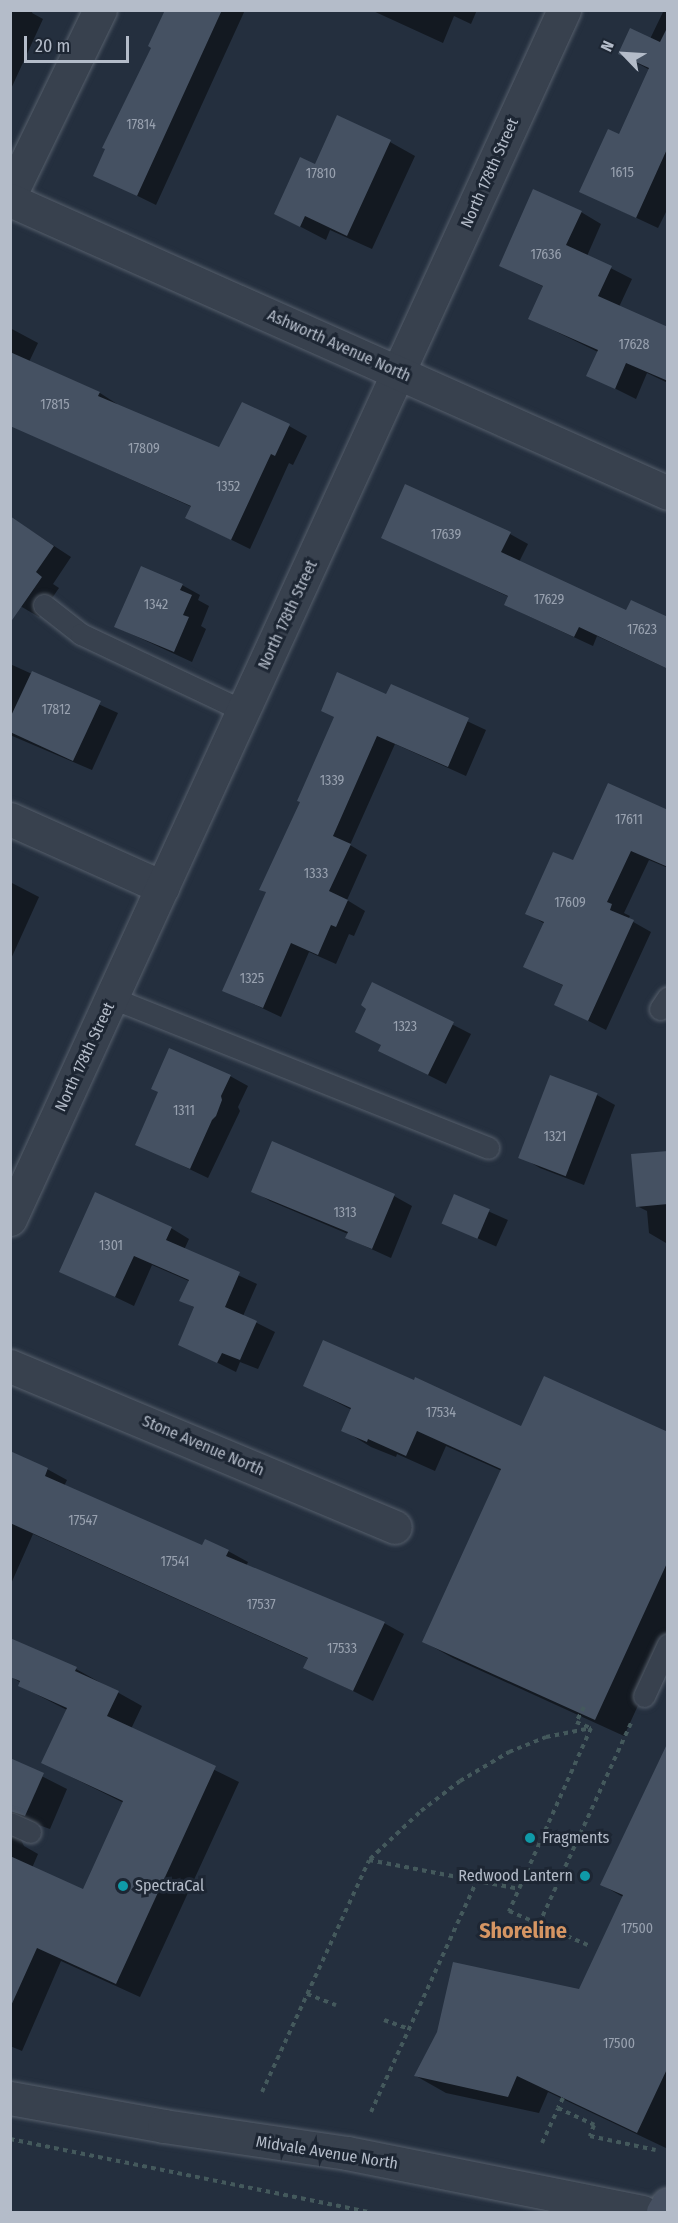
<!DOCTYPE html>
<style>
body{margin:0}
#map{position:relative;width:678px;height:2223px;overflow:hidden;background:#242f3e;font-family:"Fira Sans Condensed",sans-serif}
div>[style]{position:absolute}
.shadow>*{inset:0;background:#0007;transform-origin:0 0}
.building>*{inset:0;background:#455162;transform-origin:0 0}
.path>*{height:4px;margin-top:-2px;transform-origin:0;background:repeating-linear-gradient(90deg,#44595c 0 4.5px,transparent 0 9px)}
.roads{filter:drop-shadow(0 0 2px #565f6c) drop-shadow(0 0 2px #565f6c)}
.service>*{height:21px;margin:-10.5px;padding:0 10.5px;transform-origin:10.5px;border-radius:10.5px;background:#38414e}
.minor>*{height:33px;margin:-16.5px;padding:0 16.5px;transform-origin:16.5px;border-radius:16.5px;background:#38414e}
.tertiary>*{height:33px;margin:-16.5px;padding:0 16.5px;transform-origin:16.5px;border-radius:16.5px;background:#38414e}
.secondary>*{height:33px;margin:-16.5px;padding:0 16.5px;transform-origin:16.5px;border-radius:16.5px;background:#465061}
.dots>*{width:16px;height:16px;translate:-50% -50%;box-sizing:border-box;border:3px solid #1d2633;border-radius:50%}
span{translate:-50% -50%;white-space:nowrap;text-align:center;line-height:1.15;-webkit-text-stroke:6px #1d2633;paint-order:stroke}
.number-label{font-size:14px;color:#98a1af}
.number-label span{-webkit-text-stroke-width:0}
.street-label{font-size:16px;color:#b4bcc9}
.poi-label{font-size:16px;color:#b4bcc9}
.left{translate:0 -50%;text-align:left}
.right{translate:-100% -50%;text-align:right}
.district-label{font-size:22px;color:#d59563;font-weight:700}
.frame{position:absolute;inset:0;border:12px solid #b4bcc9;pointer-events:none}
.north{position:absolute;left:594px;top:24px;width:60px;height:60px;-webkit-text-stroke:4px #1d2633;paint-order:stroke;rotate:295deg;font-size:16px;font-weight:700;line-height:24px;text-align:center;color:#b4bcc9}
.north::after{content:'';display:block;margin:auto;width:21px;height:27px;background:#b4bcc9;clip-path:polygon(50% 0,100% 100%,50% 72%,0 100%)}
.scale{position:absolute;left:24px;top:36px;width:105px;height:27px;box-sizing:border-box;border:3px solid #b4bcc9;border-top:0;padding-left:8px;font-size:18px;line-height:21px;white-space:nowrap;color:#b4bcc9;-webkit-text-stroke:4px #1d2633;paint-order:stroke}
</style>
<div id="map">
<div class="shadow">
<div style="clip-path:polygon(10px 10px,33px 10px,32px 13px,43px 19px,10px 91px)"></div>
<div style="clip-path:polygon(166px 10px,245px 10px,156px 205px,95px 175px,107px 149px,104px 147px,153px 48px)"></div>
<div style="clip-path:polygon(371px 10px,477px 10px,471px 24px,454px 16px,443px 43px)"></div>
<div style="clip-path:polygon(664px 10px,668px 10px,668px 208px,658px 228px,581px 192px,620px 136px,650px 70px,620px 54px,650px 39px)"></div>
<div style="clip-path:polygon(390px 142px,415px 156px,372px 249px,330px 230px,326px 240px,276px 214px,315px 166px)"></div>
<div style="clip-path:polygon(581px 212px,601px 224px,587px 256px,632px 279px,619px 307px,668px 329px,668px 383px,647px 373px,636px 399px,588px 375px,598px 352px,530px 319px,544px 287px,501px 265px)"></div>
<div style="clip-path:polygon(10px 328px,38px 343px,29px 362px,100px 393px,117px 404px,116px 406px,219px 449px,289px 426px,307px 436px,293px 465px,289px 463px,250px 549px,187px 518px,192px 507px,10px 425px)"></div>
<div style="clip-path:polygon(10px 517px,71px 557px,53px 584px,59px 588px,39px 617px,10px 600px)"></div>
<div style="clip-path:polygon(510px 534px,528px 544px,519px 562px,627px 612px,668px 619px,668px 669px,597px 636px,593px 646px,524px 614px,506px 604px,509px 597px,383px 537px)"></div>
<div style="clip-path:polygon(142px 568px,182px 585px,200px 595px,198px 600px,209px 606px,201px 626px,206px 629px,192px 662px,116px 627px)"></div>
<div style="clip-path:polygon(10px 664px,118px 713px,92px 770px,10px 735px)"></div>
<div style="clip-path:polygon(392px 686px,486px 730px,466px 776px,395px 744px,350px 845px,367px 855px,347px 900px,365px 911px,354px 936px,349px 934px,336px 964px,309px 952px,281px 1017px,224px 990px)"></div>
<div style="clip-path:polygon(668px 812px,668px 868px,649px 860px,624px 913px,630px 916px,628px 919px,651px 932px,606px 1030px,556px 1004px,564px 986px,525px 966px,545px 924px,527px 913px,573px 862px)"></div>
<div style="clip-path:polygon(10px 882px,39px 897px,10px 961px)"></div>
<div style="clip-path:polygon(373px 984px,471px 1034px,446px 1084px,398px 1060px,382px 1045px,368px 1008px)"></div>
<div style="clip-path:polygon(230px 1076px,248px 1086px,238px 1107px,240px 1111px,208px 1178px,137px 1144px)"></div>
<div style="clip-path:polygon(550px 1076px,597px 1095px,615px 1105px,584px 1185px,540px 1168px,523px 1158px)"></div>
<div style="clip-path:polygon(668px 1153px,668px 1243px,666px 1243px,649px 1233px,647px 1211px,637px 1206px)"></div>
<div style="clip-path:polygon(253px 1191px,394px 1196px,412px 1206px,391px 1258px,347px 1238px,348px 1234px,270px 1201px)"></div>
<div style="left:454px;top:1196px;width:59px;height:29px;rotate:24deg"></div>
<div style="clip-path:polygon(171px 1228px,189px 1239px,184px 1250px,257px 1284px,243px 1316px,275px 1332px,258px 1369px,240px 1362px,236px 1372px,180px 1344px,195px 1308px,181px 1300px,189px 1281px,152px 1265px,134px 1306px,61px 1271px)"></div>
<div style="clip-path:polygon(305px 1386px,522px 1428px,668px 1433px,668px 1640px,624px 1736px,453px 1658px,424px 1642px,502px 1471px,446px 1446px,435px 1471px,397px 1454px,396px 1457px,371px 1447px,343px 1430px,352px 1410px)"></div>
<div style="clip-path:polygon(10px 1461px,47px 1469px,67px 1480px,64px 1486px,202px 1547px,228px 1551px,248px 1562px,246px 1566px,384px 1623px,404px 1634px,373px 1701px,305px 1667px,309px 1659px,33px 1534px,10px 1586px)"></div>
<div style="clip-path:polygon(16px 1642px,76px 1669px,142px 1706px,131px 1729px,239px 1782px,140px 1997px,61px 1961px,22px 2051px,10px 2046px,10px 1760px,67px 1789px,50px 1829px,33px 1823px,22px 1831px,21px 1840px,24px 1846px,38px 1854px,32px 1868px,83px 1891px,124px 1803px,43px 1763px,67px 1710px,20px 1686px,21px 1683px,10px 1676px)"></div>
<div style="clip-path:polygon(668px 1783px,668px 2149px,548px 2092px,539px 2113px,446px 2093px,416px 2076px,580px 1991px,623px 1897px,602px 1885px)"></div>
</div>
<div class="building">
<div style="clip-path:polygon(165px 10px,222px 10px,137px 196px,93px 176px,105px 149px,102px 148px,151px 48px,148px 46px)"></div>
<div style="clip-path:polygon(668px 26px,668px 147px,636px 218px,579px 192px,608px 129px,619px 134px,649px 68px,618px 54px,630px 28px,660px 42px)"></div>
<div style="clip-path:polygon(337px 115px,391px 140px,347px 236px,305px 216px,300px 227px,274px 214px,300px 157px,315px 164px)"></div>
<div style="clip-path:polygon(533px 189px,582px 211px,566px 245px,612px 266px,598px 296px,668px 327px,668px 381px,626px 363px,615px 389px,586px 376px,598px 350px,528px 319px,543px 286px,499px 266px)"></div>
<div style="clip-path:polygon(10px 352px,100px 392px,98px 396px,219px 447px,242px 402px,290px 424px,275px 456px,271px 454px,231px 540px,185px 518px,191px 506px,10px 426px)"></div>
<div style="clip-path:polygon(405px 484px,511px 532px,501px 552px,626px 610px,631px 600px,668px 617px,668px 669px,579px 627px,574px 637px,504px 605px,508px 596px,381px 538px)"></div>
<div style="clip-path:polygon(10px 516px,54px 546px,36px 572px,42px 577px,10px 623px)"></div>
<div style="clip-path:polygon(141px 566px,183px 584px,180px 590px,192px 595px,183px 615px,189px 617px,174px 652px,114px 627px)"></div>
<div style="clip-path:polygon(32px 671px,101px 701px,73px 761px,10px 732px,10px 718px)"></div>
<div style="clip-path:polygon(337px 672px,386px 694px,391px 684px,469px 718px,448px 767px,377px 736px,333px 836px,351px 844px,329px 891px,348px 900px,336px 927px,331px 925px,318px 955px,291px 943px,263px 1008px,222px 991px,266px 892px,259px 890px,300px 802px,297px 801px,334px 717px,321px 711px)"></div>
<div style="clip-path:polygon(608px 783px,668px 810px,668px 867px,631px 851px,607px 902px,612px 904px,610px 910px,634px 920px,588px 1021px,554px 1005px,563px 985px,523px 967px,544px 922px,525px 914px,553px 852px,573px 860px)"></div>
<div style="clip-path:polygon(372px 982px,454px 1022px,428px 1075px,378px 1051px,381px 1045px,355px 1032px,366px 1009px,361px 1005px)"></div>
<div style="clip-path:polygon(169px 1048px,231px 1075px,221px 1096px,222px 1100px,216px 1116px,212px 1120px,190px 1169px,135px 1145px,158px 1092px,151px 1089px)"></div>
<div style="left:550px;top:1075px;width:51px;height:89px;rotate:21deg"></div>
<div style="clip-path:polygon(272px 1141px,395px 1194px,372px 1249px,345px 1238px,348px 1232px,251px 1192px)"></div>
<div style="clip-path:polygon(668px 1151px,668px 1204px,636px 1207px,631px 1154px)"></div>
<div style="clip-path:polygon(95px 1192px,172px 1227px,166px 1240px,240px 1272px,225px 1307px,257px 1321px,240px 1360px,222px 1353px,217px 1363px,178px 1345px,194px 1307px,179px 1301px,189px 1280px,134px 1256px,115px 1297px,59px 1272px)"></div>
<div style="left:454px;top:1194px;width:39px;height:32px;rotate:23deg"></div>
<div style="clip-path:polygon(323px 1340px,414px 1380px,415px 1377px,521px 1426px,544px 1376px,668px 1432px,668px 1561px,595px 1720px,422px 1642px,501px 1469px,417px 1431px,406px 1456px,368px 1439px,367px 1442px,341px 1431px,351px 1408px,303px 1386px)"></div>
<div style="clip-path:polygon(10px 1451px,48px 1468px,45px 1476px,202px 1545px,205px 1539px,229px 1550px,226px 1556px,385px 1622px,353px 1691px,303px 1668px,308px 1658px,10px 1523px)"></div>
<div style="clip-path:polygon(10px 1638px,77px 1667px,75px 1671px,119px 1691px,107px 1716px,216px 1766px,116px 1984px,37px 1948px,10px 2008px,10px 1856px,83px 1889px,123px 1801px,41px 1763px,67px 1708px,18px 1686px,20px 1681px,10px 1677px)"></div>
<div style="clip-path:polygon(668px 1742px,668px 2067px,637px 2133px,517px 2076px,508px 2097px,414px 2076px,437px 2032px,453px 1962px,579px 1989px,623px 1895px,600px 1885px)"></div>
<div style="clip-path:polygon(10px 1758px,44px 1773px,25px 1816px,10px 1811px)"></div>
</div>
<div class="path">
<div style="left:584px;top:1707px;width:17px;rotate:118deg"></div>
<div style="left:576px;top:1722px;width:16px;rotate:22deg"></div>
<div style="left:591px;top:1728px;width:201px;rotate:114.1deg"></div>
<div style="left:509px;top:1911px;width:88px;rotate:23.4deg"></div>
<div style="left:370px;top:1859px;width:70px;rotate:-43.3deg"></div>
<div style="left:421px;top:1811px;width:49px;rotate:-37.6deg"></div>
<div style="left:460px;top:1781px;width:57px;rotate:-30.6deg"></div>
<div style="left:509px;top:1752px;width:40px;rotate:-22deg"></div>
<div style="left:546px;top:1737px;width:46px;rotate:-11.3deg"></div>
<div style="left:539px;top:1924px;width:223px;rotate:-65.4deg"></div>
<div style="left:307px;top:1994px;width:31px;rotate:21deg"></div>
<div style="left:384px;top:2020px;width:27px;rotate:20deg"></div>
<div style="left:262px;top:2092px;width:255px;rotate:-65.2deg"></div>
<div style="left:369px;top:1860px;width:153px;rotate:10.9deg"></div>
<div style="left:563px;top:2098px;width:11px;rotate:117deg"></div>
<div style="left:558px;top:2108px;width:40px;rotate:25deg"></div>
<div style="left:594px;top:2125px;width:12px;rotate:110deg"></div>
<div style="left:590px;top:2136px;width:67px;rotate:12deg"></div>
<div style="left:371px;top:2112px;width:255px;rotate:-65.4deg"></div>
<div style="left:10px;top:2139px;width:367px;rotate:11.5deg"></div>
<div style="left:542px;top:2143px;width:38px;rotate:-65deg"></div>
</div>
<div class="roads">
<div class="service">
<div style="left:44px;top:605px;width:47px;rotate:38.1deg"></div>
<div style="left:81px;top:634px;width:180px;rotate:25.3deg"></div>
<div style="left:112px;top:998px;width:405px;rotate:21.7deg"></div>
<div style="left:660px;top:1009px;width:14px;rotate:-56deg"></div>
<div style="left:644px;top:1696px;width:57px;rotate:-65.2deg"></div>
<div style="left:10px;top:1823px;width:22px;rotate:24deg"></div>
</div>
<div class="minor">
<div style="left:10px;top:195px;width:206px;rotate:-64.1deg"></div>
<div style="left:10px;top:819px;width:167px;rotate:24.1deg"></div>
<div style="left:10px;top:1219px;width:1330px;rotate:-65.38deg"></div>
<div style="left:10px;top:1366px;width:417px;rotate:22.7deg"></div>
</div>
<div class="tertiary">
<div style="left:10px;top:200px;width:720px;rotate:24deg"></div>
<div style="left:10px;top:2098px;width:157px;rotate:10.3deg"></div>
<div style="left:164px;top:2126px;width:185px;rotate:8.4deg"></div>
<div style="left:347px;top:2153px;width:301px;rotate:11.3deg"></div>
</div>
<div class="secondary">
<div style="left:663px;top:2212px;width:9px;rotate:-58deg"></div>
</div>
</div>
<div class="dots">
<div style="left:530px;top:1838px;background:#0f9aa8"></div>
<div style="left:585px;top:1876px;background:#0f9aa8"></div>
<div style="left:123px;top:1886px;background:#0f9aa8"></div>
</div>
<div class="number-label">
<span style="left:141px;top:125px">17814</span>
<span style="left:622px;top:173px">1615</span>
<span style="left:321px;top:174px">17810</span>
<span style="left:546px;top:255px">17636</span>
<span style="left:634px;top:345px">17628</span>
<span style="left:55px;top:405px">17815</span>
<span style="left:144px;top:449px">17809</span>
<span style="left:228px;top:487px">1352</span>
<span style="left:446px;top:535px">17639</span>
<span style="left:549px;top:600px">17629</span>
<span style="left:156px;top:605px">1342</span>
<span style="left:642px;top:630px">17623</span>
<span style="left:56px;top:710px">17812</span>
<span style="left:332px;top:781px">1339</span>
<span style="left:629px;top:820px">17611</span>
<span style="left:316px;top:874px">1333</span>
<span style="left:570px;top:903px">17609</span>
<span style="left:252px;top:979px">1325</span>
<span style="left:405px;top:1027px">1323</span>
<span style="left:184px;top:1111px">1311</span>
<span style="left:555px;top:1137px">1321</span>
<span style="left:345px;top:1213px">1313</span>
<span style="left:111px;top:1246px">1301</span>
<span style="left:441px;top:1413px">17534</span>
<span style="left:83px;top:1521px">17547</span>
<span style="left:175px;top:1562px">17541</span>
<span style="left:261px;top:1605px">17537</span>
<span style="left:342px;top:1649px">17533</span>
<span style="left:637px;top:1929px">17500</span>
<span style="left:619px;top:2044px">17500</span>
</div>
<div class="street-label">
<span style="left:490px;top:173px;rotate:-66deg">North 178th Street</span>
<span style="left:339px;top:346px;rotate:24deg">Ashworth Avenue North</span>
<span style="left:288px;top:615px;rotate:-65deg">North 178th Street</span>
<span style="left:85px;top:1057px;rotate:-65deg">North 178th Street</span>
<span style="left:203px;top:1446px;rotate:23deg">Stone Avenue North</span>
<span style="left:327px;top:2153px;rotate:9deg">Midvale Avenue North</span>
</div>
<div class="poi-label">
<span class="left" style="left:542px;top:1838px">Fragments</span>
<span class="right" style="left:573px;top:1876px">Redwood Lantern</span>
<span class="left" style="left:135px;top:1886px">SpectraCal</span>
</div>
<div class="district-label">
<span style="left:523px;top:1931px">Shoreline</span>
</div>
<div class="frame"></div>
<div class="north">N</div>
<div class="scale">20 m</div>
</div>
